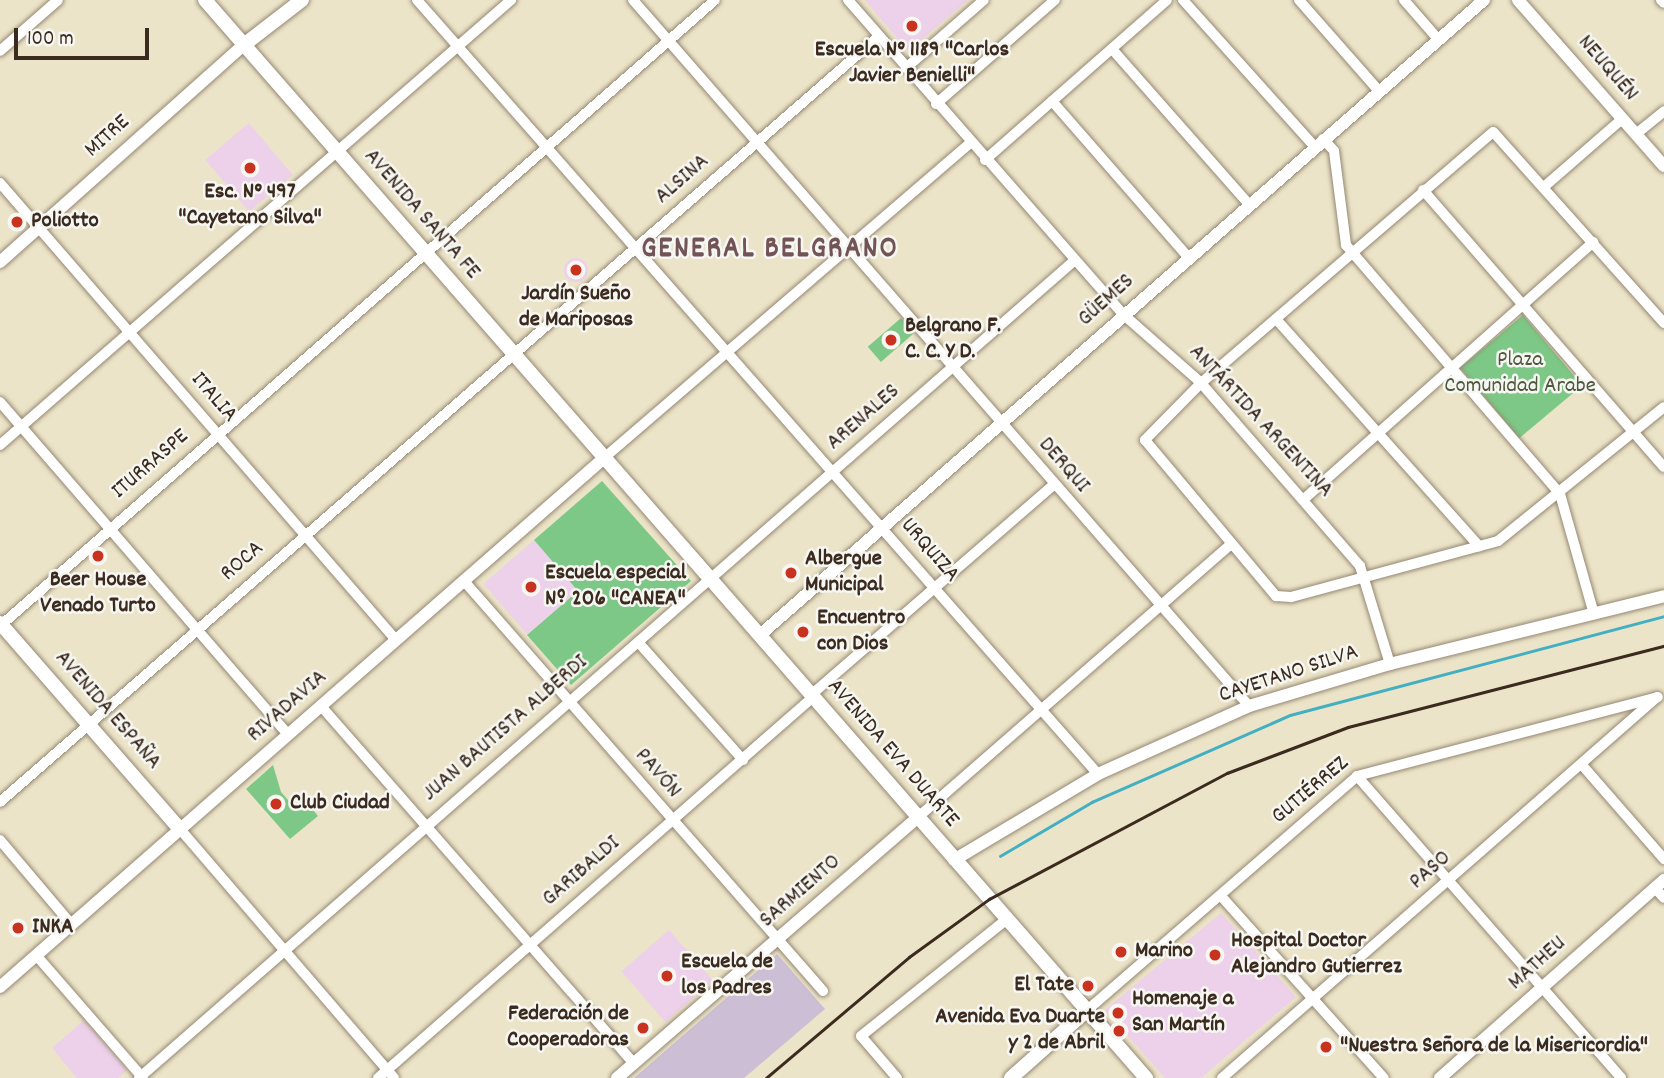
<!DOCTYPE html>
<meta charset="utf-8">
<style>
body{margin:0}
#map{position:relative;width:1664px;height:1078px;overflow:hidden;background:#ece4c8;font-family:Dekko,sans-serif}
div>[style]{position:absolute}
.built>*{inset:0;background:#edd0e9;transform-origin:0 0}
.round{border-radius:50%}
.industrial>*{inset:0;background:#ccbed4}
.green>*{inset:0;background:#7dc886;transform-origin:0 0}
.stream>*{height:2.5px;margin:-1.25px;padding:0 1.25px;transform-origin:1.25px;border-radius:1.25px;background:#43afc2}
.roads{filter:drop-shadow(0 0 2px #948773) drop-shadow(0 0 2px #948773)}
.minor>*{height:10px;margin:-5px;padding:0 5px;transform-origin:5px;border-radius:5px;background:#fff}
.tertiary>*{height:12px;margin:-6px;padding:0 6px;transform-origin:6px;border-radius:6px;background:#fff}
.secondary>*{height:14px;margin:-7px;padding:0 7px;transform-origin:7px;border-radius:7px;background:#fff}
.rail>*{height:2.5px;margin:-1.25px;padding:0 1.25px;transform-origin:1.25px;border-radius:1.25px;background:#3b2a1e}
.dots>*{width:19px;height:19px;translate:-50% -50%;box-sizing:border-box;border:4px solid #f6f6f2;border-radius:50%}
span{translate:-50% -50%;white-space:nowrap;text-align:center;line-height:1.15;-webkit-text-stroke:5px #f6f6f2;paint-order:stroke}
.poi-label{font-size:23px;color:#3b2a1e;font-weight:700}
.left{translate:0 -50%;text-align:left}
.right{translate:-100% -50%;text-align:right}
.street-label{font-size:23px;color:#3b2a1e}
.park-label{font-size:23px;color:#4f593d}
.district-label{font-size:30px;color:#725457;font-weight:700;letter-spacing:2px}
.scale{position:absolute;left:14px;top:28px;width:135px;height:32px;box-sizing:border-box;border:4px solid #3b2a1e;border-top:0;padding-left:9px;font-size:21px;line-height:24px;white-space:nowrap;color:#3b2a1e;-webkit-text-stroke:5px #f6f6f2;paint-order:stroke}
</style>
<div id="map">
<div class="built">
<div style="clip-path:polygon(865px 0,968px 0,908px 51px)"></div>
<div style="left:249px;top:123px;width:68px;height:57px;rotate:50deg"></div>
<div class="round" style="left:564px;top:258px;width:24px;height:24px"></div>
<div style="left:534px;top:540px;width:67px;height:67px;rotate:49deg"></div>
<div style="clip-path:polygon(1221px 913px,1296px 997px,1201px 1078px,1165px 1078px,1105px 1010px)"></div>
<div style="left:669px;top:930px;width:67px;height:63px;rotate:49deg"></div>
<div style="clip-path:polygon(84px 1020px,127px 1070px,118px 1078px,77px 1078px,52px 1048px)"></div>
</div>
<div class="industrial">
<div style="clip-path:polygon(777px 954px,825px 1009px,744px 1078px,634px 1078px)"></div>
</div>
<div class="green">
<div style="left:1523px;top:315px;width:92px;height:82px;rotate:50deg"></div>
<div style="left:901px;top:318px;width:20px;height:44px;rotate:49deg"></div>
<div style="clip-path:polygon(602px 481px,691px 581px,571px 685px,527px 635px,578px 591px,534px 540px)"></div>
<div style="clip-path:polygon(273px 765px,281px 792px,295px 808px,305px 800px,318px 816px,290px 839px,246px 789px)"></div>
</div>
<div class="stream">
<div style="left:1000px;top:856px;width:107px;rotate:-30.4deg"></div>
<div style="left:1092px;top:802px;width:216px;rotate:-23.7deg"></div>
<div style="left:1290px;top:715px;width:387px;rotate:-14.8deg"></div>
</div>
<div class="roads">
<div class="minor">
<div style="left:417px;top:0;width:1031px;rotate:48.66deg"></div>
<div style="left:633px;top:0;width:937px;rotate:48.89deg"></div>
<div style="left:848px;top:0;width:419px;rotate:48.8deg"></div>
<div style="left:1124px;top:315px;width:103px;rotate:41.4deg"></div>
<div style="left:1201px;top:383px;width:242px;rotate:49deg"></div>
<div style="left:1360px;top:566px;width:102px;rotate:73deg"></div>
<div style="left:1183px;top:0;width:196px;rotate:48.1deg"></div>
<div style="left:1299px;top:0;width:120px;rotate:48.7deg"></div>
<div style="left:1404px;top:0;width:52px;rotate:48.9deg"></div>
<div style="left:1661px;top:0;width:4px;rotate:45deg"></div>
<div style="left:1112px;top:49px;width:205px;rotate:48.6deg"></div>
<div style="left:0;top:51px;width:77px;rotate:-41.3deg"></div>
<div style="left:906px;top:68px;width:103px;rotate:-41.1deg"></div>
<div style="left:1052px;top:101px;width:207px;rotate:48.9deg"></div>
<div style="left:936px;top:104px;width:158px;rotate:-41.2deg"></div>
<div style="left:1636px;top:134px;width:36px;rotate:-39deg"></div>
<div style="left:1323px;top:139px;width:16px;rotate:47deg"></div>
<div style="left:1334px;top:151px;width:95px;rotate:82.7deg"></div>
<div style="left:1346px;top:245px;width:328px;rotate:49.3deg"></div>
<div style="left:1560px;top:494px;width:125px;rotate:74.2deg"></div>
<div style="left:985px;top:160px;width:242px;rotate:-41.3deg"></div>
<div style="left:0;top:183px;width:605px;rotate:49.09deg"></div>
<div style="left:1545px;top:186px;width:102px;rotate:-41deg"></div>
<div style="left:1423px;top:190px;width:367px;rotate:49deg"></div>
<div style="left:1276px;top:319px;width:305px;rotate:48.2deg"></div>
<div style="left:1664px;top:323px;width:256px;rotate:-131.8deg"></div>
<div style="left:1493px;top:132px;width:385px;rotate:139.3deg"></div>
<div style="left:1201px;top:383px;width:80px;rotate:134.5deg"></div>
<div style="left:1145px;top:440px;width:204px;rotate:50deg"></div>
<div style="left:1276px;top:596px;width:15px;rotate:4deg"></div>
<div style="left:1291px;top:597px;width:214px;rotate:-15.1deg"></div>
<div style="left:1498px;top:541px;width:213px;rotate:-38.9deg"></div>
<div style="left:0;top:402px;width:440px;rotate:49.1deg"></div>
<div style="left:0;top:445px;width:678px;rotate:-41.05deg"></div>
<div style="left:604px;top:458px;width:483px;rotate:-40.7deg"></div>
<div style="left:1304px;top:499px;width:387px;rotate:-41.6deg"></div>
<div style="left:464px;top:581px;width:545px;rotate:48.79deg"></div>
<div style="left:0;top:626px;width:950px;rotate:-41.2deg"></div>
<div style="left:638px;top:642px;width:158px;rotate:48.3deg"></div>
<div style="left:811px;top:695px;width:319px;rotate:-40.9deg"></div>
<div style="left:321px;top:706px;width:474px;rotate:48.8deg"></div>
<div style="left:1582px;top:765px;width:125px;rotate:48.9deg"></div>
<div style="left:1357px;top:776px;width:401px;rotate:48.8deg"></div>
<div style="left:0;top:802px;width:1166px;rotate:-41.07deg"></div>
<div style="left:917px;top:818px;width:415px;rotate:-41.1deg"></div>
<div style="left:180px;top:829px;width:328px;rotate:49.3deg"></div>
<div style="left:0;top:840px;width:110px;rotate:49.8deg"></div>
<div style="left:1655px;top:888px;width:13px;rotate:48deg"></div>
<div style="left:1221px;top:896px;width:244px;rotate:48.2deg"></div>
<div style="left:36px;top:955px;width:163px;rotate:49deg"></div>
<div style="left:1085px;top:1012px;width:360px;rotate:-40.9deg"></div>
<div style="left:1357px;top:776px;width:311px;rotate:-14.7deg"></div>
<div style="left:139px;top:1078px;width:1243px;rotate:-41.15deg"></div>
<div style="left:378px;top:1078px;width:578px;rotate:-41.21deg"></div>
<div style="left:897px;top:1078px;width:55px;rotate:-130.6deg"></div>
<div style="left:861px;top:1036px;width:186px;rotate:-38.7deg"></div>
<div style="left:1222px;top:1078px;width:578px;rotate:-41.21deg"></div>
</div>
<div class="tertiary">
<div style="left:1518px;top:0;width:221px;rotate:48.7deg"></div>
<div style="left:0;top:262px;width:328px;rotate:-41.7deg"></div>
<div style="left:760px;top:635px;width:963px;rotate:-41.25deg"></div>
<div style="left:954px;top:860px;width:168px;rotate:-30.8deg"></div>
<div style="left:1098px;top:774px;width:166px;rotate:-24.2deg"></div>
<div style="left:1249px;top:706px;width:147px;rotate:-16.6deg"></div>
<div style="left:1390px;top:664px;width:282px;rotate:-13.9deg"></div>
<div style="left:0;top:987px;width:803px;rotate:-41.21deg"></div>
<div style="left:617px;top:1078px;width:397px;rotate:-40.9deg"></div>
<div style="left:1440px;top:1078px;width:299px;rotate:-41.5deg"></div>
</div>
<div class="secondary">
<div style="left:205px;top:0;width:1431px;rotate:48.88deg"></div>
<div style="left:245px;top:44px;width:72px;rotate:-37.7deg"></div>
<div style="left:0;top:623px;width:274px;rotate:48.9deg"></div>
<div style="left:1011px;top:1078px;width:99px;rotate:-41.7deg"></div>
</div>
</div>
<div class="rail">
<div style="left:766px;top:1078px;width:187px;rotate:-40.2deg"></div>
<div style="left:909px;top:957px;width:99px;rotate:-35.9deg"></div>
<div style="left:989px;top:899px;width:269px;rotate:-27.9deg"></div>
<div style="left:1227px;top:773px;width:129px;rotate:-20.8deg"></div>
<div style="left:1348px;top:727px;width:326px;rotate:-14.4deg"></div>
</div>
<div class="dots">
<div style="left:912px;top:26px;background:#c8321e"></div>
<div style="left:250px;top:168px;background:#c8321e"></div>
<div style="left:17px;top:222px;background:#c8321e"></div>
<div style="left:576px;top:270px;background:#c8321e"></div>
<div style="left:891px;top:340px;background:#c8321e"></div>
<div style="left:98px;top:556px;background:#c8321e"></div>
<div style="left:791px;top:573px;background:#c8321e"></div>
<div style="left:531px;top:587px;background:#c8321e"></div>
<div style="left:803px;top:632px;background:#c8321e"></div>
<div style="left:276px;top:804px;background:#c8321e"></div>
<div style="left:18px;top:928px;background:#c8321e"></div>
<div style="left:1121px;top:952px;background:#c8321e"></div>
<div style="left:1215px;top:955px;background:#c8321e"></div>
<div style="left:667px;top:976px;background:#c8321e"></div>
<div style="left:1088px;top:986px;background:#c8321e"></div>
<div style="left:1118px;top:1013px;background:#c8321e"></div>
<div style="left:643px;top:1028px;background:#c8321e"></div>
<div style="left:1119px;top:1031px;background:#c8321e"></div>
<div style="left:1326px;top:1047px;background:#c8321e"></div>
</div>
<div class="poi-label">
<span style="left:912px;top:64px">Escuela N° 1189 "Carlos<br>Javier Benielli"</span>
<span style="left:250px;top:206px">Esc. N° 497<br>"Cayetano Silva"</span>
<span class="left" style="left:31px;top:222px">Poliotto</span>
<span style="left:576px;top:308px">Jardín Sueño<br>de Mariposas</span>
<span class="left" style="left:905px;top:340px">Belgrano F.<br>C. C. Y D.</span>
<span class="left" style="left:805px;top:573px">Albergue<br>Municipal</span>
<span class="left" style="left:545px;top:587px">Escuela especial<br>Nº 206 "CANEA"</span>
<span style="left:98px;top:594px">Beer House<br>Venado Turto</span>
<span class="left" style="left:817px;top:632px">Encuentro<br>con Dios</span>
<span class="left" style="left:290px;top:804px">Club Ciudad</span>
<span class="left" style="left:32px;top:928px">INKA</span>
<span class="left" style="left:1231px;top:955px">Hospital Doctor<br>Alejandro Gutierrez</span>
<span class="left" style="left:1135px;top:952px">Marino</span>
<span class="left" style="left:681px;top:976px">Escuela de<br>los Padres</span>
<span class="right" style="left:1074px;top:986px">El Tate</span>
<span class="left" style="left:1132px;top:1013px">Homenaje a<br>San Martín</span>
<span class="right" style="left:629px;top:1028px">Federación de<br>Cooperadoras</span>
<span class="right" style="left:1105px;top:1031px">Avenida Eva Duarte<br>y 2 de Abril</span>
<span class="left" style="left:1340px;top:1047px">"Nuestra Señora de la Misericordia"</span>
</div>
<div class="street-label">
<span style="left:1607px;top:69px;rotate:49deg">NEUQUÉN</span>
<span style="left:108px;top:137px;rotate:-42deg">MITRE</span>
<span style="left:683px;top:180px;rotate:-41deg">ALSINA</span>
<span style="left:421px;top:215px;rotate:49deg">AVENIDA SANTA FE</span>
<span style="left:1107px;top:301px;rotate:-42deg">GÜEMES</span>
<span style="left:213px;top:398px;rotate:49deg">ITALIA</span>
<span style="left:864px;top:418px;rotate:-41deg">ARENALES</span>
<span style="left:1260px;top:422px;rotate:47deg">ANTÁRTIDA ARGENTINA</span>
<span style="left:151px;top:465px;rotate:-41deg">ITURRASPE</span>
<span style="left:1063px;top:466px;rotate:49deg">DERQUI</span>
<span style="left:929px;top:551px;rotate:49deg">URQUIZA</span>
<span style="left:243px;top:562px;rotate:-41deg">ROCA</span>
<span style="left:1289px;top:675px;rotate:-18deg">CAYETANO SILVA</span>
<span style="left:288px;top:707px;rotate:-41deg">RIVADAVIA</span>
<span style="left:107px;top:711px;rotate:49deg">AVENIDA ESPAÑA</span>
<span style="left:506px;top:729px;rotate:-41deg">JUAN BAUTISTA ALBERDI</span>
<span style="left:892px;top:754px;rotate:49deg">AVENIDA EVA DUARTE</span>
<span style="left:657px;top:774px;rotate:49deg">PAVÓN</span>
<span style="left:1311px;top:791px;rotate:-40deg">GUTIÉRREZ</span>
<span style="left:1431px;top:871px;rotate:-41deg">PASO</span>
<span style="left:582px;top:872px;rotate:-41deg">GARIBALDI</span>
<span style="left:801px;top:892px;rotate:-41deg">SARMIENTO</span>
<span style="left:1538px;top:964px;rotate:-42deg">MATHEU</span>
</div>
<div class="park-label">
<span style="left:1520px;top:374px">Plaza<br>Comunidad Arabe</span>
</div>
<div class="district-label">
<span style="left:770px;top:251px">GENERAL BELGRANO</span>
</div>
<div class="scale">100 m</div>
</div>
